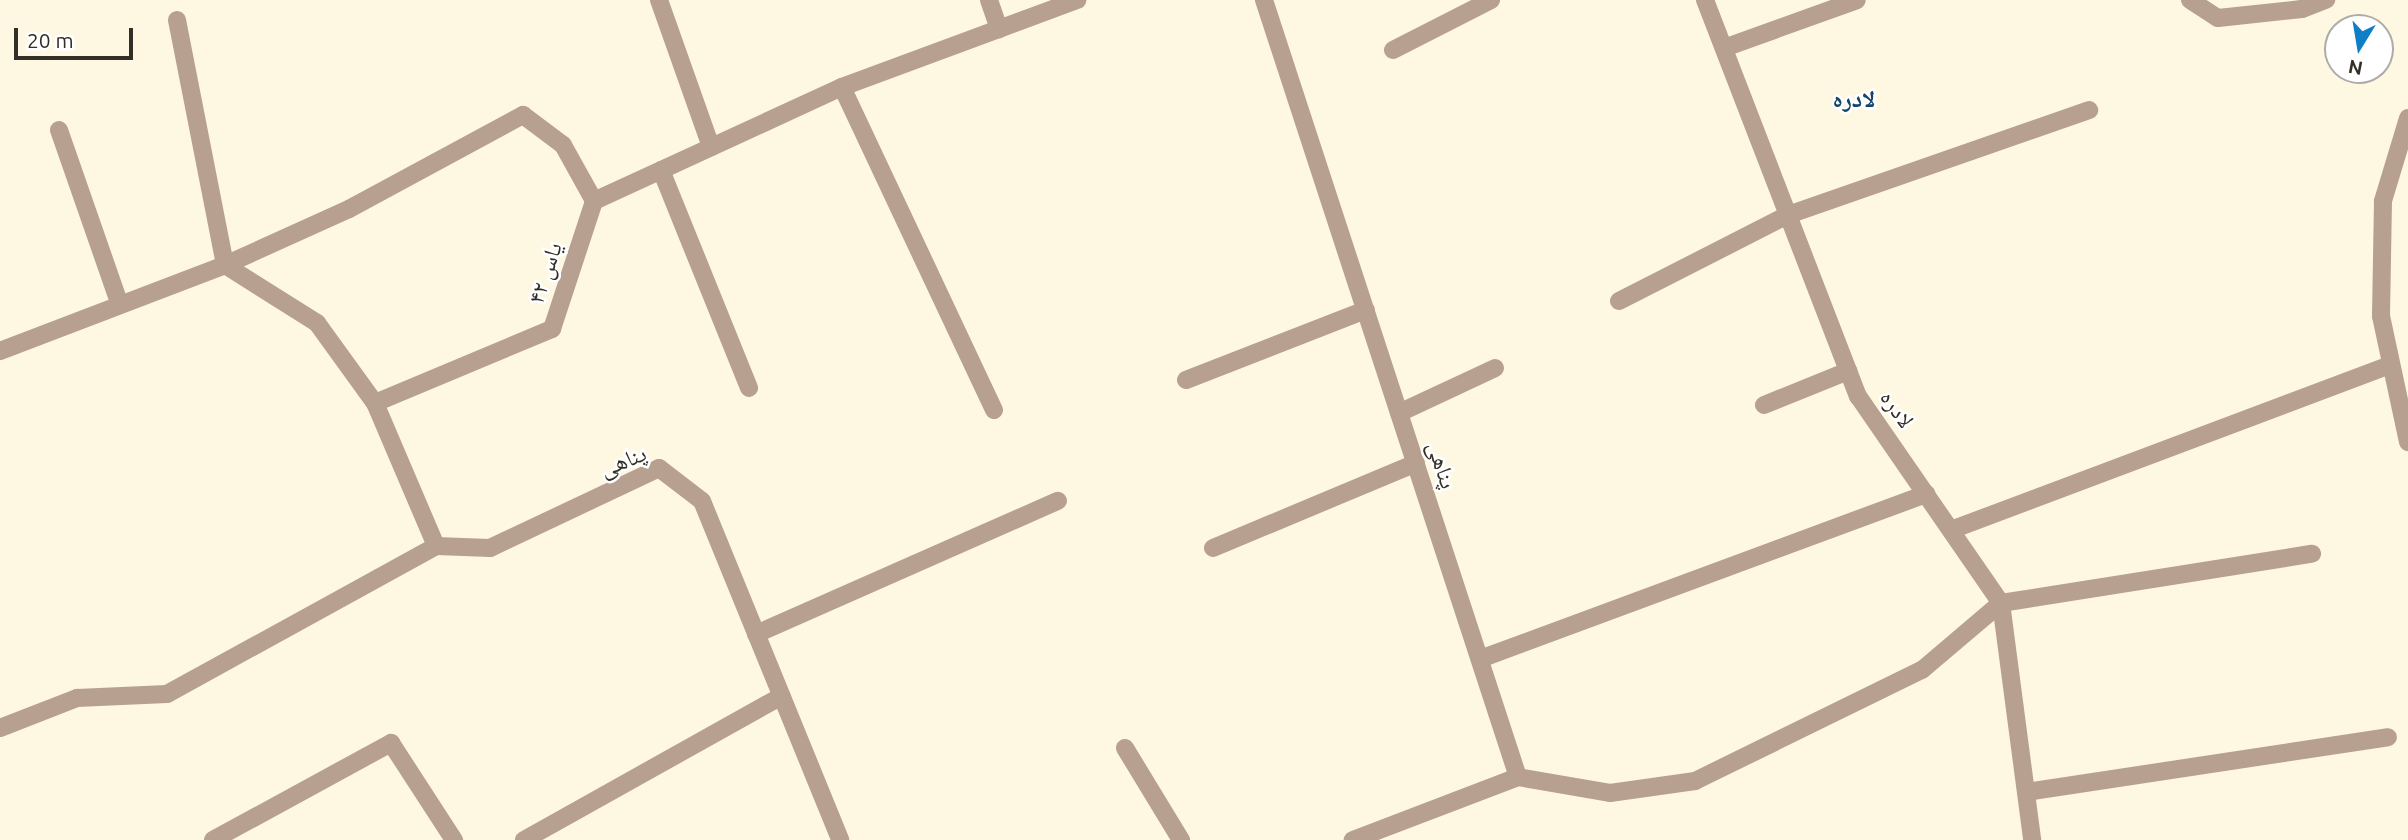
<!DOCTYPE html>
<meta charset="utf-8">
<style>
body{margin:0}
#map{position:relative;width:2408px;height:840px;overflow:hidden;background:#fef7e2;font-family:Ubuntu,"Noto Naskh Arabic",sans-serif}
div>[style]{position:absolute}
.service>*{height:18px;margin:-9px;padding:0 9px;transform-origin:9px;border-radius:9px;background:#b7a090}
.minor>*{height:18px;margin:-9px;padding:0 9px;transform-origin:9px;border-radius:9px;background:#b7a090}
span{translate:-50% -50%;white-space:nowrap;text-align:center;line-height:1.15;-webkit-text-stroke:5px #fff;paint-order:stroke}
.street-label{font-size:23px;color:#322f27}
.neighbourhood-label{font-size:24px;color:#16456a;font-weight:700}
.north{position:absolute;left:2324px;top:14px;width:70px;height:70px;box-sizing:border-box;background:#fff;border:2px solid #adaca9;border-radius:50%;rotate:191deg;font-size:19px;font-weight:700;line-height:28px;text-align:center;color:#322f27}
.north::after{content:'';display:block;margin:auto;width:24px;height:32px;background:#0d7ec8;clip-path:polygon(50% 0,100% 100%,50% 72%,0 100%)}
.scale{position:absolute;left:14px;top:28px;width:119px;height:32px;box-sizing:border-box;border:4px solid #322f27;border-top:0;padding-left:9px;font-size:21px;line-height:24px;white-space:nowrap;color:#322f27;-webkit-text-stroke:5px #fff;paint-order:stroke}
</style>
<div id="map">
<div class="service">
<div style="left:59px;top:130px;width:185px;rotate:70.8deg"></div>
<div style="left:1399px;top:413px;width:106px;rotate:-25.1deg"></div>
<div style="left:1125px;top:748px;width:108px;rotate:58.7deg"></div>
</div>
<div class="minor">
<div style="left:659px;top:0;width:156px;rotate:70.5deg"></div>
<div style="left:989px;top:0;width:31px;rotate:71deg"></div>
<div style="left:1264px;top:0;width:817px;rotate:71.9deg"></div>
<div style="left:1518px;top:777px;width:177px;rotate:159.1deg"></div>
<div style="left:1705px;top:0;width:425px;rotate:68.9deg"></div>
<div style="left:1858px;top:396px;width:252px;rotate:55.4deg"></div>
<div style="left:2001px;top:603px;width:239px;rotate:82.5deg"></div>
<div style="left:2190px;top:0;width:33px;rotate:33deg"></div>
<div style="left:2218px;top:18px;width:84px;rotate:-6.1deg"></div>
<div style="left:2302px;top:9px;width:26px;rotate:-21deg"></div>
<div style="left:177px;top:20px;width:250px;rotate:78.9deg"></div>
<div style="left:225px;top:265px;width:136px;rotate:-24.3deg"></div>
<div style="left:349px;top:209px;width:198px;rotate:-28.4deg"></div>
<div style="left:523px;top:115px;width:50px;rotate:36.9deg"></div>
<div style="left:563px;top:145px;width:64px;rotate:61deg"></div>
<div style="left:1724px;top:48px;width:141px;rotate:-19.8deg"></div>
<div style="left:1393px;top:50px;width:110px;rotate:-27deg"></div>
<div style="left:842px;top:87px;width:357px;rotate:64.8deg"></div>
<div style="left:2408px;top:118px;width:87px;rotate:106.8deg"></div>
<div style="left:2383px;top:201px;width:115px;rotate:91deg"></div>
<div style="left:2381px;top:316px;width:129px;rotate:77.9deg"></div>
<div style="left:661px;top:170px;width:235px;rotate:68deg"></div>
<div style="left:1619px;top:301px;width:190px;rotate:-27deg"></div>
<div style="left:1788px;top:215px;width:319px;rotate:-19.2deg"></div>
<div style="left:0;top:351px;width:241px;rotate:-20.9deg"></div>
<div style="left:225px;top:265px;width:109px;rotate:32.2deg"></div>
<div style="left:317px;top:323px;width:99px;rotate:54.1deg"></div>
<div style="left:375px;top:403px;width:192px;rotate:-22.7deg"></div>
<div style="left:552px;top:329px;width:135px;rotate:-71.8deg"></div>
<div style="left:594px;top:201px;width:273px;rotate:-24.7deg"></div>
<div style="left:842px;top:87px;width:251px;rotate:-20.3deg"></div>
<div style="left:1186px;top:380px;width:193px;rotate:-21.3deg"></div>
<div style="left:375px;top:403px;width:155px;rotate:66.9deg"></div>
<div style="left:436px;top:546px;width:54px;rotate:2.1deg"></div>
<div style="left:490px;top:548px;width:187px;rotate:-25.3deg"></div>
<div style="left:659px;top:468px;width:54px;rotate:37.5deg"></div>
<div style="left:702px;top:501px;width:366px;rotate:67.8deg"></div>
<div style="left:1764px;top:405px;width:91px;rotate:-22deg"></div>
<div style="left:1951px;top:530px;width:470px;rotate:-20.6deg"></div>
<div style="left:1213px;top:548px;width:220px;rotate:-22.7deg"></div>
<div style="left:756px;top:634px;width:330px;rotate:-23.8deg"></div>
<div style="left:1480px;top:659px;width:476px;rotate:-20.3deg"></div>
<div style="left:0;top:728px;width:83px;rotate:-21.3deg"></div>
<div style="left:77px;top:698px;width:90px;rotate:-2.5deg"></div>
<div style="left:167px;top:694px;width:307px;rotate:-28.8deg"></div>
<div style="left:1518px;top:777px;width:93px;rotate:9.9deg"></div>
<div style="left:1610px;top:793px;width:86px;rotate:-8deg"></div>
<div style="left:1695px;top:781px;width:253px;rotate:-26.1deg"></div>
<div style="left:1922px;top:670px;width:104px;rotate:-40.3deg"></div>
<div style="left:2001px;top:603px;width:315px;rotate:-9deg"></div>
<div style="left:2026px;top:792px;width:366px;rotate:-8.6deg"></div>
<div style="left:213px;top:840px;width:203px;rotate:-28.6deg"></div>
<div style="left:391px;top:743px;width:116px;rotate:57deg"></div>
<div style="left:524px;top:840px;width:295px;rotate:-29.2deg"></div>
</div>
<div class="street-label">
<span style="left:545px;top:273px;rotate:-72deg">یاس ۴۲</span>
<span style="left:1897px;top:409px;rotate:55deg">لادره</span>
<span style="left:623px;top:461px;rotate:-22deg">پناهی</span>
<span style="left:1442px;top:465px;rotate:72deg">پناهی</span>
</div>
<div class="neighbourhood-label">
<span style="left:1854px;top:99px">لادره</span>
</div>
<div class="north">N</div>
<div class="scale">20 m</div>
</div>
